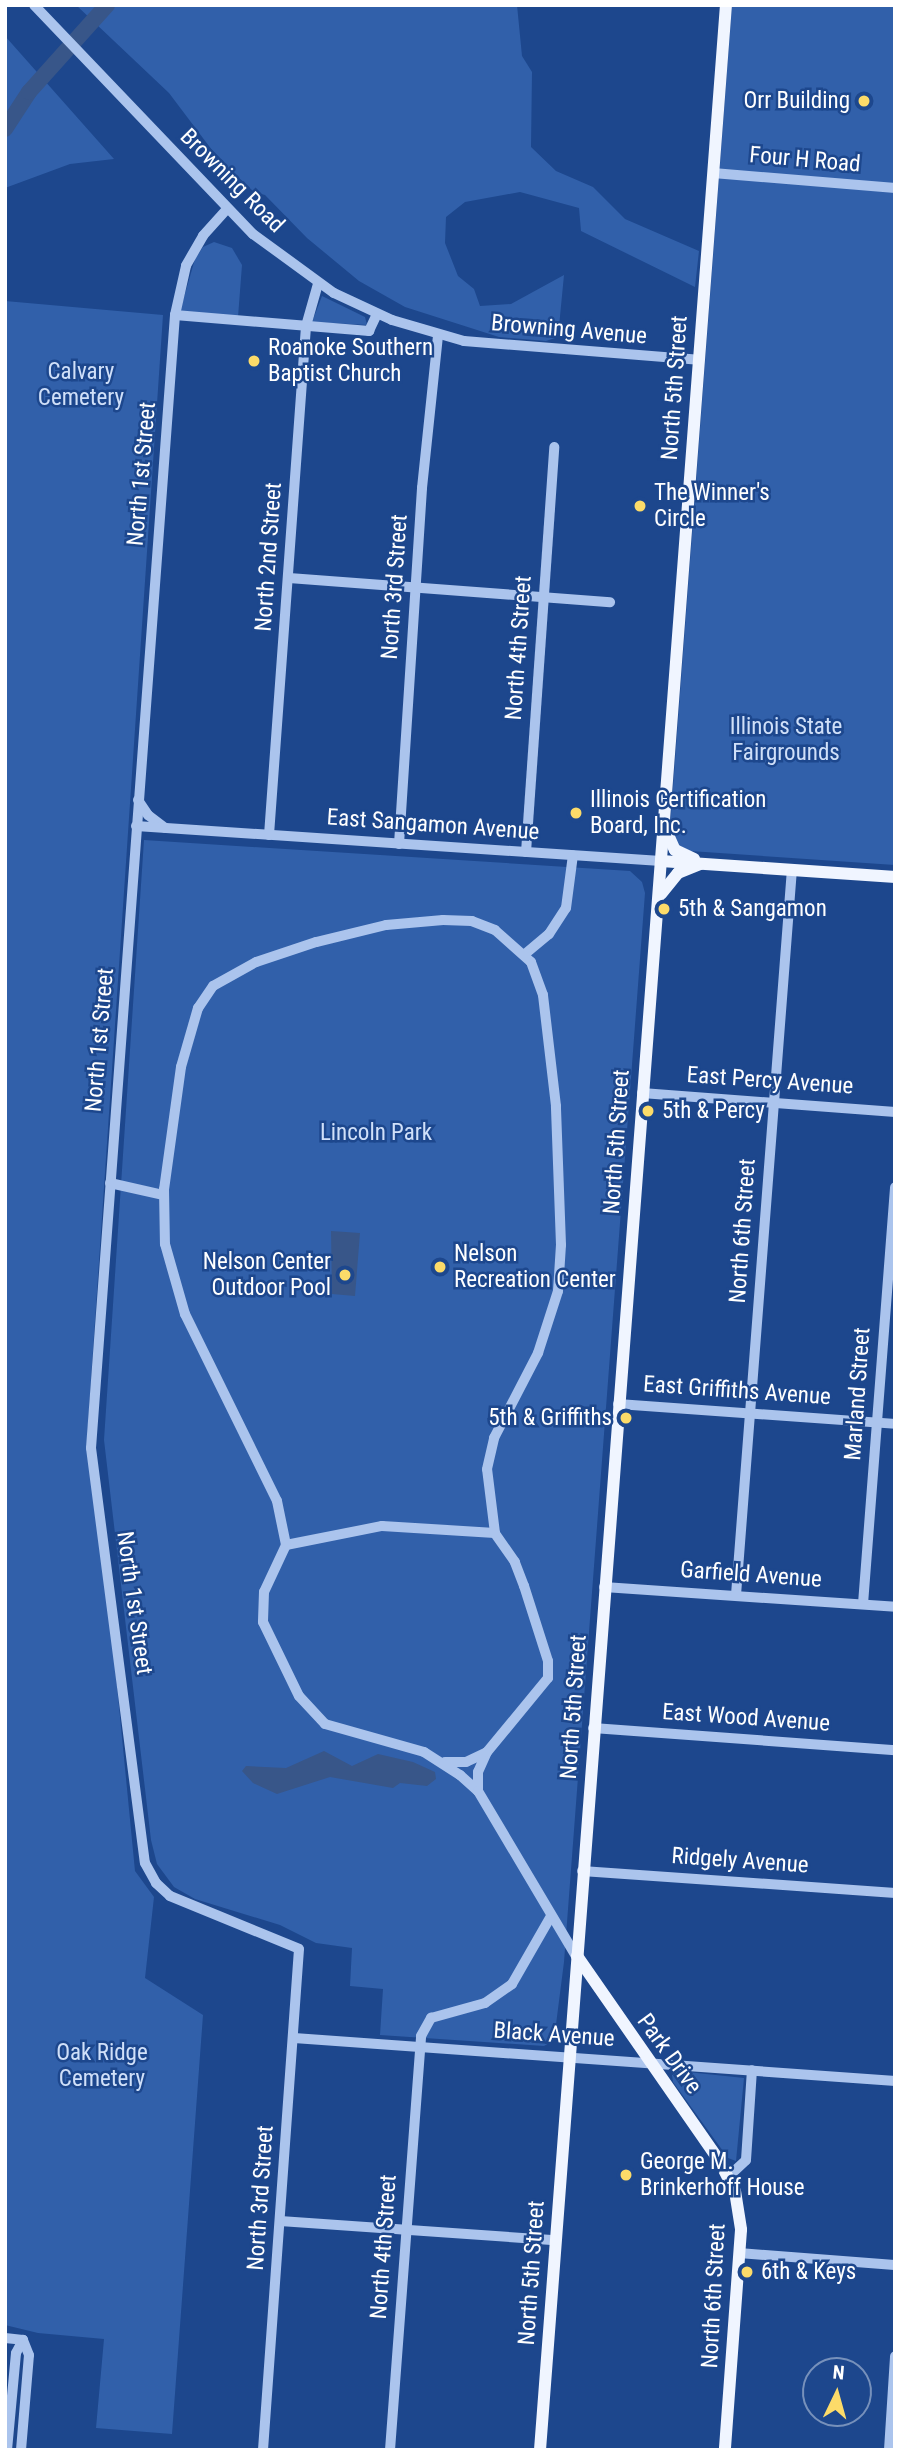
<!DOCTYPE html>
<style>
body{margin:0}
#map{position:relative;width:900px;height:2455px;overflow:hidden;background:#1d478d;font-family:"Roboto Condensed",sans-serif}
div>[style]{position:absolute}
.green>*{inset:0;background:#3160aa}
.water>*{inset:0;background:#385689}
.river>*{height:16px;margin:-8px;padding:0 8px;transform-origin:8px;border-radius:8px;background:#385689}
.minor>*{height:10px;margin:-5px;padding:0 5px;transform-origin:5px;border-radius:5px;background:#abc4ed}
.major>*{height:12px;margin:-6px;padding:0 6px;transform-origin:6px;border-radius:6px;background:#f0f5ff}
.dots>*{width:19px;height:19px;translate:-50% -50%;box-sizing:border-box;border:4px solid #1d478d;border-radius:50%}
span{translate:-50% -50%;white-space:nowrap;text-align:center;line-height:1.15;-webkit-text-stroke:5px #1d478d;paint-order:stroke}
.poi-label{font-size:23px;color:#fff}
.right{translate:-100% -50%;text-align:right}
.left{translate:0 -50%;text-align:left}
.street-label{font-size:23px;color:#fff}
.park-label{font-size:23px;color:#d0e0f9}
.frame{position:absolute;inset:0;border:7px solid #fff;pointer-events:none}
.north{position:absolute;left:802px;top:2357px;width:70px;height:70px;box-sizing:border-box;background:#1d478d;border:2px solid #7791bb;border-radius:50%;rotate:5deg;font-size:19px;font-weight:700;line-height:28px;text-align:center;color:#fff}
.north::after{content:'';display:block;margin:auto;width:24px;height:32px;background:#fcdb69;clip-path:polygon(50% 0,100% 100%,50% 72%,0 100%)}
</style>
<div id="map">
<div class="green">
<div style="clip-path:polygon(76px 5px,517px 5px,522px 56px,532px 72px,531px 147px,556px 171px,593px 187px,625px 219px,699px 251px,695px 287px,581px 231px,579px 208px,520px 192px,465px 202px,446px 217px,445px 243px,458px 276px,474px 289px,480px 306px,511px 304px,564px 275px,558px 337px,546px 341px,499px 337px,405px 307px,359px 281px,307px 238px,265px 195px,254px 192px,218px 158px,169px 93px)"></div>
<div style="clip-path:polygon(732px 5px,895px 5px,895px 865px,690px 851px,676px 844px,670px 827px)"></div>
<div style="clip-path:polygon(5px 36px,114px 159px,70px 164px,5px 188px)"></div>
<div style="clip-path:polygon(214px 242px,232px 248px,242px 265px,238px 317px,180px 311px,195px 259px,203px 247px)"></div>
<div style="clip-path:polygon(322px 296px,365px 317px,367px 325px,312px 322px)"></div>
<div style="clip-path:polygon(5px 301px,163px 315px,87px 1439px,114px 1655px,135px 1871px,154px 1897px,145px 1978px,203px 2015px,172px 2434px,96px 2428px,104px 2339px,38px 2333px,5px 2325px)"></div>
<div style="clip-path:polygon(144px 840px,630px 871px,642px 882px,645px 893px,564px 1962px,554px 2040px,544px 2046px,380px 2035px,383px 1989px,350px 1986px,352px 1948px,316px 1943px,280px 1925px,195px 1899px,174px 1887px,157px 1864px,151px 1840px,104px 1440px)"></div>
<div style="clip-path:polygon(678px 2071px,744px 2078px,736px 2161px,728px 2158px,673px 2082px,672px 2075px)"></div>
</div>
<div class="water">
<div style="clip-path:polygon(331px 1231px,360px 1233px,355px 1296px,332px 1294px)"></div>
<div style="clip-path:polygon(324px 1751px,352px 1766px,378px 1754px,413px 1762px,435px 1772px,436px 1779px,427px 1786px,400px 1783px,393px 1788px,330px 1777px,277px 1794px,253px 1783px,242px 1771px,246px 1766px,286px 1768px)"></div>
</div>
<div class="river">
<div style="left:5px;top:129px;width:44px;rotate:-57deg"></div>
<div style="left:29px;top:92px;width:117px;rotate:-48.1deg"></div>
</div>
<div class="minor">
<div style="left:34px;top:5px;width:317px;rotate:46.3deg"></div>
<div style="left:253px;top:234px;width:100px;rotate:36.1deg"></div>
<div style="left:334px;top:293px;width:64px;rotate:25deg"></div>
<div style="left:392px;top:320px;width:75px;rotate:16.3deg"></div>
<div style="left:464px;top:341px;width:235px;rotate:4.6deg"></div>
<div style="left:713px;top:173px;width:183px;rotate:4.7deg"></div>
<div style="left:227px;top:209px;width:36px;rotate:132deg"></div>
<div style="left:203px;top:236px;width:34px;rotate:120deg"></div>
<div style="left:186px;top:266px;width:50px;rotate:102.7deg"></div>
<div style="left:175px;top:315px;width:1136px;rotate:94.24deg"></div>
<div style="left:91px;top:1448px;width:418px;rotate:82.6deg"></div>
<div style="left:145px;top:1863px;width:23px;rotate:61deg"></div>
<div style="left:156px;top:1883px;width:19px;rotate:43deg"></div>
<div style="left:170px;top:1896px;width:139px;rotate:22.3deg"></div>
<div style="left:299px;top:1949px;width:502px;rotate:94.11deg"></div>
<div style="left:175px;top:315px;width:195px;rotate:4.7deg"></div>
<div style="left:369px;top:331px;width:19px;rotate:-65deg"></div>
<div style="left:289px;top:578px;width:322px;rotate:4.3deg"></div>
<div style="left:138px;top:800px;width:18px;rotate:56deg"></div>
<div style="left:148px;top:815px;width:21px;rotate:37deg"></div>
<div style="left:136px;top:826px;width:526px;rotate:3.81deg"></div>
<div style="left:269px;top:835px;width:510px;rotate:-85.84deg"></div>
<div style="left:306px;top:326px;width:44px;rotate:-74.1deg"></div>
<div style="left:399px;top:844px;width:357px;rotate:-86.3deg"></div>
<div style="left:422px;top:488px;width:154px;rotate:-84deg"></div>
<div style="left:526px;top:852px;width:406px;rotate:-86deg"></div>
<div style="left:525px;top:954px;width:31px;rotate:-40deg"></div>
<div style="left:549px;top:934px;width:31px;rotate:-57deg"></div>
<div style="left:566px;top:908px;width:53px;rotate:-82.5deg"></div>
<div style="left:642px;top:1093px;width:254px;rotate:4.3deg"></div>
<div style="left:110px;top:1183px;width:54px;rotate:12.8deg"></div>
<div style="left:618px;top:1404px;width:278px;rotate:4.1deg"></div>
<div style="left:286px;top:1545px;width:98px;rotate:-11.2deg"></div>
<div style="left:382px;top:1526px;width:113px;rotate:3.5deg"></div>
<div style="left:604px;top:1587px;width:292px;rotate:3.9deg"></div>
<div style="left:736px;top:1595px;width:728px;rotate:-85.59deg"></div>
<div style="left:863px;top:1604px;width:418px;rotate:-85.6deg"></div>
<div style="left:593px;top:1728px;width:303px;rotate:4.2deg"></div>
<div style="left:445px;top:1762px;width:21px"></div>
<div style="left:466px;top:1762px;width:21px;rotate:-25deg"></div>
<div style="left:478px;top:1791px;width:19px;rotate:-90deg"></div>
<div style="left:478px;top:1772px;width:22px;rotate:-66deg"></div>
<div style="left:487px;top:1752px;width:96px;rotate:-50.5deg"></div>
<div style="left:548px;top:1678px;width:17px;rotate:-90deg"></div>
<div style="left:548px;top:1661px;width:79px;rotate:-107.7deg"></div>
<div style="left:524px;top:1586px;width:26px;rotate:-111deg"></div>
<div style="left:515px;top:1562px;width:35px;rotate:-125deg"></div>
<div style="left:495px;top:1533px;width:64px;rotate:-97.1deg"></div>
<div style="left:487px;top:1469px;width:32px;rotate:-77deg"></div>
<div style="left:494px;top:1438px;width:96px;rotate:-62.6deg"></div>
<div style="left:538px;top:1353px;width:65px;rotate:-72.1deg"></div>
<div style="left:558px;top:1291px;width:46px;rotate:-86.3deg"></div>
<div style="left:561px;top:1245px;width:139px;rotate:-92.1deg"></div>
<div style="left:556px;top:1106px;width:112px;rotate:-96.7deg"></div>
<div style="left:543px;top:995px;width:35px;rotate:-110deg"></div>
<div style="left:531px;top:962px;width:48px;rotate:-138.4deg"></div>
<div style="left:495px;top:930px;width:25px;rotate:-159deg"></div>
<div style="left:472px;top:921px;width:29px;rotate:-178deg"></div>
<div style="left:443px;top:920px;width:57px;rotate:175deg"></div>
<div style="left:386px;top:925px;width:72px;rotate:166.3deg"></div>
<div style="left:316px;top:942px;width:63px;rotate:161.6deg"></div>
<div style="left:256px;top:962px;width:49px;rotate:150.8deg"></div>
<div style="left:213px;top:986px;width:27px;rotate:124deg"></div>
<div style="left:198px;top:1008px;width:61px;rotate:106.1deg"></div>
<div style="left:181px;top:1067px;width:123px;rotate:97.9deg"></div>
<div style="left:164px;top:1189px;width:55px;rotate:89deg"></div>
<div style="left:165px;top:1244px;width:73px;rotate:74.1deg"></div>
<div style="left:185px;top:1314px;width:208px;rotate:63.8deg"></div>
<div style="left:277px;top:1501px;width:45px;rotate:78.4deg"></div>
<div style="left:286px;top:1545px;width:52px;rotate:115.1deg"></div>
<div style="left:264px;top:1592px;width:30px;rotate:92deg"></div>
<div style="left:263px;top:1622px;width:82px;rotate:64.1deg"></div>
<div style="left:299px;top:1696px;width:38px;rotate:47deg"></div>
<div style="left:325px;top:1724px;width:103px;rotate:15.8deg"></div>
<div style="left:424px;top:1752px;width:43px;rotate:32.6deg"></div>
<div style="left:460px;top:1775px;width:24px;rotate:42deg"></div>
<div style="left:478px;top:1791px;width:192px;rotate:59.3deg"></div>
<div style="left:582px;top:1871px;width:314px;rotate:4deg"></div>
<div style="left:294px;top:2038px;width:603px;rotate:4.09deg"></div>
<div style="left:729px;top:2176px;width:23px;rotate:-43deg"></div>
<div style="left:746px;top:2160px;width:90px;rotate:-86.2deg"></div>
<div style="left:280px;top:2221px;width:276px;rotate:4deg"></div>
<div style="left:739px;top:2253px;width:156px;rotate:4.4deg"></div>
<div style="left:5px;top:2338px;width:18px;rotate:6deg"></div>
<div style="left:7px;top:2450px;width:97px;rotate:-84.7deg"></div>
<div style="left:16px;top:2353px;width:15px;rotate:-62deg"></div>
<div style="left:21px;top:2450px;width:95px;rotate:-85.2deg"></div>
<div style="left:29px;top:2355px;width:16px;rotate:-112deg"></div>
<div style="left:390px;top:2450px;width:415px;rotate:-85.7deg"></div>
<div style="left:421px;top:2036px;width:21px;rotate:-61deg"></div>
<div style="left:431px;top:2018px;width:56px;rotate:-15.5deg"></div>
<div style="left:485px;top:2003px;width:33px;rotate:-35deg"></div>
<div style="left:512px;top:1984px;width:76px;rotate:-60.1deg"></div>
<div style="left:889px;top:2450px;width:94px;rotate:-86.3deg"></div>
</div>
<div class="major">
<div style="left:665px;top:828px;width:24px;rotate:66deg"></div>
<div style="left:675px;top:850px;width:21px;rotate:25deg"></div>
<div style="left:661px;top:861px;width:235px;rotate:3.9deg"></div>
<div style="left:661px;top:894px;width:27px;rotate:-51deg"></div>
<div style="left:678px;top:873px;width:24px;rotate:-22deg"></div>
<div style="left:577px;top:1956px;width:249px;rotate:55.2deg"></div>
<div style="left:719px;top:2160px;width:35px;rotate:63deg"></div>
<div style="left:735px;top:2191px;width:39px;rotate:81deg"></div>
<div style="left:741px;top:2230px;width:221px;rotate:94.2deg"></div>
<div style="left:540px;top:2450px;width:2452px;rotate:-85.65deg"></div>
</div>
<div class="dots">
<div style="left:864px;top:101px;background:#fcdb69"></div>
<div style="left:254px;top:361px;background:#fcdb69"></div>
<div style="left:640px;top:506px;background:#fcdb69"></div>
<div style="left:576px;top:813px;background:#fcdb69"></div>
<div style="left:664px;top:909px;background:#fcdb69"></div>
<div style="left:648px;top:1111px;background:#fcdb69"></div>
<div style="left:440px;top:1267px;background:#fcdb69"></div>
<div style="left:345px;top:1275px;background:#fcdb69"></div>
<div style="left:626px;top:1418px;background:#fcdb69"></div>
<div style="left:626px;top:2175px;background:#fcdb69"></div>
<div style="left:747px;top:2272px;background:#fcdb69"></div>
</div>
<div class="poi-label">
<span class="right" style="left:850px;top:101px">Orr Building</span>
<span class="left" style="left:268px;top:361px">Roanoke Southern<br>Baptist Church</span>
<span class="left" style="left:654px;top:506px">The Winner's<br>Circle</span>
<span class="left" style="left:590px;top:813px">Illinois Certification<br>Board, Inc.</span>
<span class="left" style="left:678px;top:909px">5th &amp; Sangamon</span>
<span class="left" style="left:662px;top:1111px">5th &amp; Percy</span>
<span class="left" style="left:454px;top:1267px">Nelson<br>Recreation Center</span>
<span class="right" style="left:331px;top:1275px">Nelson Center<br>Outdoor Pool</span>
<span class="right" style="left:612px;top:1418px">5th &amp; Griffiths</span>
<span class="left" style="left:640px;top:2175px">George M.<br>Brinkerhoff House</span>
<span class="left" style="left:761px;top:2272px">6th &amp; Keys</span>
</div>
<div class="street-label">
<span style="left:805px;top:160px;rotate:5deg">Four H Road</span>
<span style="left:232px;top:181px;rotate:45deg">Browning Road</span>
<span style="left:569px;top:330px;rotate:5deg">Browning Avenue</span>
<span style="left:675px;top:388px;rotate:-86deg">North 5th Street</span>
<span style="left:142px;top:474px;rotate:-85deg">North 1st Street</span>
<span style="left:269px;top:557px;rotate:-86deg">North 2nd Street</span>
<span style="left:395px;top:587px;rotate:-86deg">North 3rd Street</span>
<span style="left:519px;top:648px;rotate:-86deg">North 4th Street</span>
<span style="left:433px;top:825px;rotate:4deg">East Sangamon Avenue</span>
<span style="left:100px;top:1040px;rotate:-85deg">North 1st Street</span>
<span style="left:770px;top:1081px;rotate:4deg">East Percy Avenue</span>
<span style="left:617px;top:1142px;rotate:-86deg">North 5th Street</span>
<span style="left:743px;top:1231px;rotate:-86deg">North 6th Street</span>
<span style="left:737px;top:1391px;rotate:4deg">East Griffiths Avenue</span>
<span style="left:858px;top:1394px;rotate:-86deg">Marland Street</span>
<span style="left:751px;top:1575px;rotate:4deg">Garfield Avenue</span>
<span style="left:134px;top:1603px;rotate:82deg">North 1st Street</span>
<span style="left:574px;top:1707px;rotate:-86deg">North 5th Street</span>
<span style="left:746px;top:1718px;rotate:4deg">East Wood Avenue</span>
<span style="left:740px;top:1861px;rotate:4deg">Ridgely Avenue</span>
<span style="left:554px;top:2035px;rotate:4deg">Black Avenue</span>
<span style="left:669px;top:2054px;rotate:54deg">Park Drive</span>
<span style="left:261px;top:2198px;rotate:-86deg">North 3rd Street</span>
<span style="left:384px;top:2247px;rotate:-86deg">North 4th Street</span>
<span style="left:532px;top:2273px;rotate:-86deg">North 5th Street</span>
<span style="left:714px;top:2296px;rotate:-87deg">North 6th Street</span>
</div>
<div class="park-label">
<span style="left:81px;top:385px">Calvary<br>Cemetery</span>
<span style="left:786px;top:740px">Illinois State<br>Fairgrounds</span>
<span style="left:376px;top:1133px">Lincoln Park</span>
<span style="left:102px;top:2066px">Oak Ridge<br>Cemetery</span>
</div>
<div class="frame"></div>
<div class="north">N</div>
</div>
